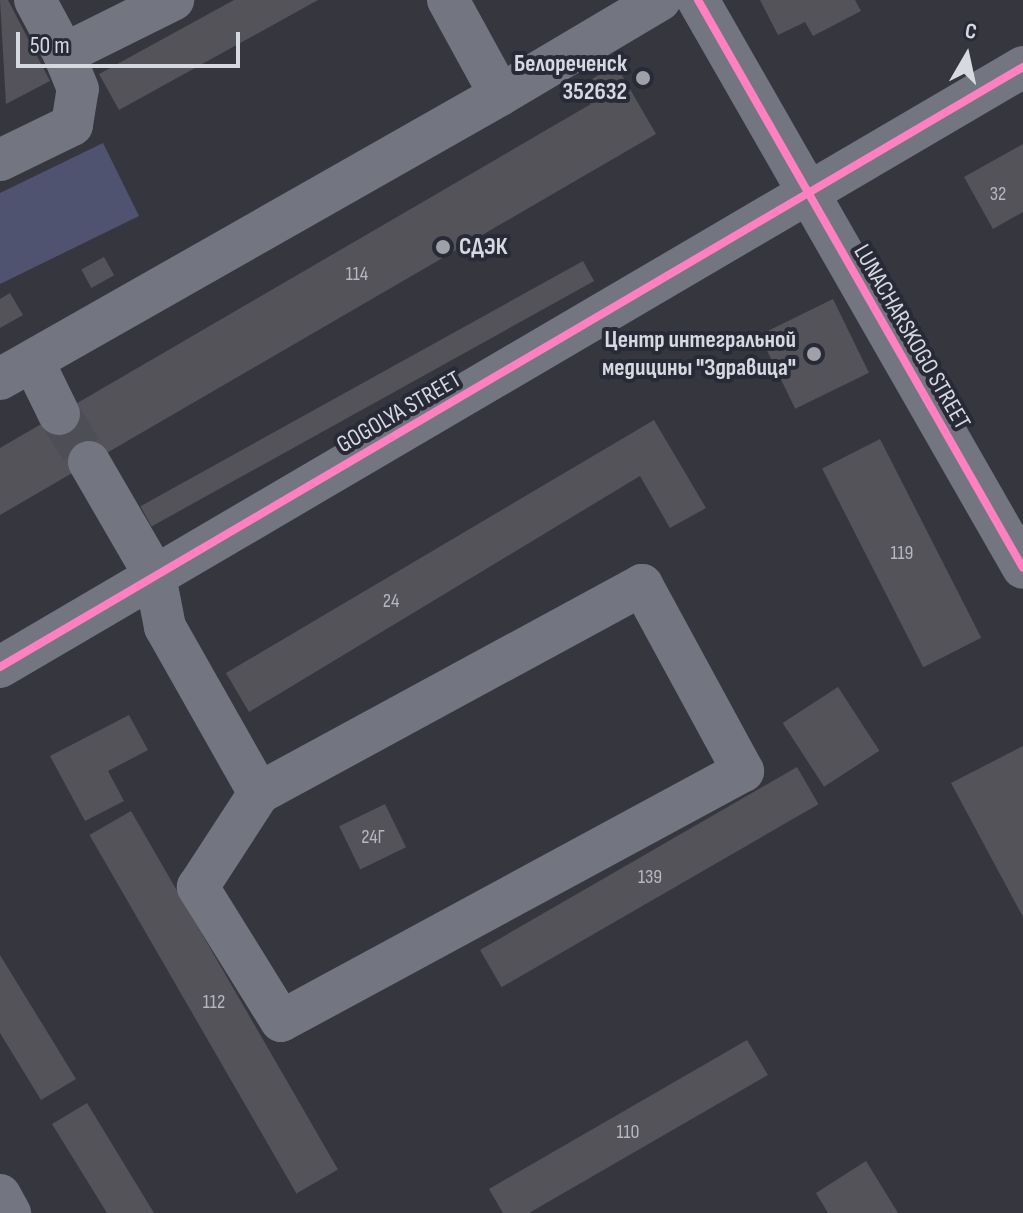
<!DOCTYPE html>
<meta charset="utf-8">
<style>
body{margin:0}
#map{position:relative;width:1023px;height:1213px;overflow:hidden;background:#36373e;font-family:"Sofia Sans Condensed",sans-serif}
div>[style]{position:absolute}
.green>*{inset:0;background:#4f536f}
.building>*{inset:0;background:#535359;transform-origin:0 0}
.minor-tunnel>*{height:42px;margin-top:-21px;transform-origin:0;background:repeating-linear-gradient(90deg,#4e4f56 0 42px,transparent 0 63px)}
.minor>*{height:42px;margin:-21px;padding:0 21px;transform-origin:21px;border-radius:21px;background:#737580}
.cycleway>*{height:8px;margin:-4px;padding:0 4px;transform-origin:4px;border-radius:4px;background:#ff80c0}
.dots>*{width:22px;height:22px;translate:-50% -50%;box-sizing:border-box;border:4px solid #282a37;border-radius:50%}
span{translate:-50% -50%;white-space:nowrap;text-align:center;line-height:1.15;-webkit-text-stroke:8px #282a37;paint-order:stroke}
.number-label{font-size:20px;color:#b6b8bf}
.number-label span{-webkit-text-stroke-width:0}
.poi-label{font-size:24px;color:#d7d9e1;font-weight:700}
.right{translate:-100% -50%;text-align:right}
.left{translate:0 -50%;text-align:left}
.street-label{font-size:24px;color:#d7d9e1}
.north{position:absolute;left:927px;top:16px;width:80px;height:80px;-webkit-text-stroke:6px #282a37;paint-order:stroke;rotate:9deg;font-size:22px;font-weight:700;line-height:32px;text-align:center;color:#d7d9e1}
.north::after{content:'';display:block;margin:auto;width:28px;height:36px;background:#d7d9e1;clip-path:polygon(50% 0,100% 100%,50% 72%,0 100%)}
.scale{position:absolute;left:16px;top:32px;width:224px;height:36px;box-sizing:border-box;border:4px solid #d7d9e1;border-top:0;padding-left:10px;font-size:24px;line-height:28px;white-space:nowrap;color:#d7d9e1;-webkit-text-stroke:6px #282a37;paint-order:stroke}
</style>
<div id="map">
<div class="green">
<div style="clip-path:polygon(103px 143px,139px 216px,0 284px,0 193px)"></div>
</div>
<div class="building">
<div style="clip-path:polygon(0 0,8px 0,50px 81px,6px 104px)"></div>
<div style="clip-path:polygon(234px 0,318px 0,119px 110px,99px 74px)"></div>
<div style="clip-path:polygon(760px 0,855px 0,861px 11px,813px 36px,805px 22px,778px 35px)"></div>
<div style="clip-path:polygon(616px 65px,656px 134px,0 515px,0 448px,591px 104px,580px 86px)"></div>
<div style="clip-path:polygon(1023px 144px,1023px 212px,993px 229px,964px 177px)"></div>
<div style="left:104px;top:257px;width:21px;height:26px;rotate:61deg"></div>
<div style="left:583px;top:261px;width:23px;height:506px;rotate:61deg"></div>
<div style="clip-path:polygon(10px 293px,23px 315px,0 328px,0 299px)"></div>
<div style="left:833px;top:299px;width:82px;height:82px;rotate:64deg"></div>
<div style="clip-path:polygon(654px 420px,706px 508px,670px 528px,640px 476px,249px 712px,226px 673px)"></div>
<div style="left:880px;top:439px;width:223px;height:65px;rotate:63deg"></div>
<div style="left:838px;top:687px;width:76px;height:66px;rotate:57deg"></div>
<div style="clip-path:polygon(129px 715px,148px 750px,108px 771px,124px 801px,85px 821px,50px 756px)"></div>
<div style="clip-path:polygon(1023px 746px,1023px 917px,951px 783px)"></div>
<div style="left:797px;top:767px;width:43px;height:366px;rotate:60deg"></div>
<div style="left:385px;top:804px;width:48px;height:51px;rotate:64deg"></div>
<div style="left:131px;top:811px;width:414px;height:48px;rotate:60deg"></div>
<div style="clip-path:polygon(0 955px,76px 1079px,41px 1100px,0 1033px)"></div>
<div style="clip-path:polygon(747px 1040px,768px 1075px,529px 1213px,503px 1213px,489px 1189px)"></div>
<div style="clip-path:polygon(87px 1103px,154px 1213px,107px 1213px,52px 1124px)"></div>
<div style="clip-path:polygon(866px 1161px,898px 1213px,828px 1213px,816px 1193px)"></div>
</div>
<div class="minor-tunnel">
<div style="left:59px;top:414px;width:57px;rotate:58deg"></div>
</div>
<div class="minor">
<div style="left:35px;top:0;width:61px;rotate:61.8deg"></div>
<div style="left:64px;top:54px;width:122px;rotate:-26.4deg"></div>
<div style="left:448px;top:0;width:108px;rotate:61.3deg"></div>
<div style="left:500px;top:95px;width:186px;rotate:-30.7deg"></div>
<div style="left:698px;top:0;width:654px;rotate:60.22deg"></div>
<div style="left:0;top:160px;width:80px;rotate:-25.9deg"></div>
<div style="left:72px;top:125px;width:36px;rotate:-81deg"></div>
<div style="left:78px;top:89px;width:38px;rotate:-112deg"></div>
<div style="left:33px;top:361px;width:59px;rotate:63.9deg"></div>
<div style="left:0;top:379px;width:575px;rotate:-29.6deg"></div>
<div style="left:89px;top:462px;width:132px;rotate:59.9deg"></div>
<div style="left:155px;top:576px;width:52px;rotate:78.9deg"></div>
<div style="left:165px;top:627px;width:191px;rotate:60.5deg"></div>
<div style="left:259px;top:793px;width:436px;rotate:-28.5deg"></div>
<div style="left:642px;top:585px;width:212px;rotate:61.5deg"></div>
<div style="left:743px;top:771px;width:525px;rotate:151.58deg"></div>
<div style="left:281px;top:1021px;width:158px;rotate:-121.8deg"></div>
<div style="left:198px;top:887px;width:112px;rotate:-57deg"></div>
<div style="left:0;top:667px;width:1186px;rotate:-30.39deg"></div>
<div style="left:0;top:1195px;width:21px;rotate:61deg"></div>
</div>
<div class="cycleway">
<div style="left:698px;top:0;width:654px;rotate:60.22deg"></div>
<div style="left:0;top:667px;width:1186px;rotate:-30.39deg"></div>
</div>
<div class="dots">
<div style="left:643px;top:78px;background:#9fa0a8"></div>
<div style="left:443px;top:247px;background:#9fa0a8"></div>
<div style="left:814px;top:354px;background:#9fa0a8"></div>
</div>
<div class="number-label">
<span style="left:998px;top:194px">32</span>
<span style="left:357px;top:274px">114</span>
<span style="left:902px;top:553px">119</span>
<span style="left:391px;top:601px">24</span>
<span style="left:373px;top:837px">24Г</span>
<span style="left:650px;top:877px">139</span>
<span style="left:214px;top:1002px">112</span>
<span style="left:628px;top:1132px">110</span>
</div>
<div class="poi-label">
<span class="right" style="left:627px;top:78px">Белореченск<br>352632</span>
<span class="left" style="left:459px;top:247px">СДЭК</span>
<span class="right" style="left:796px;top:354px">Центр интегральной<br>медицины "Здравица"</span>
</div>
<div class="street-label">
<span style="left:912px;top:337px;rotate:60deg">LUNACHARSKOGO STREET</span>
<span style="left:399px;top:412px;rotate:-30deg">GOGOLYA STREET</span>
</div>
<div class="north">С</div>
<div class="scale">50 m</div>
</div>
